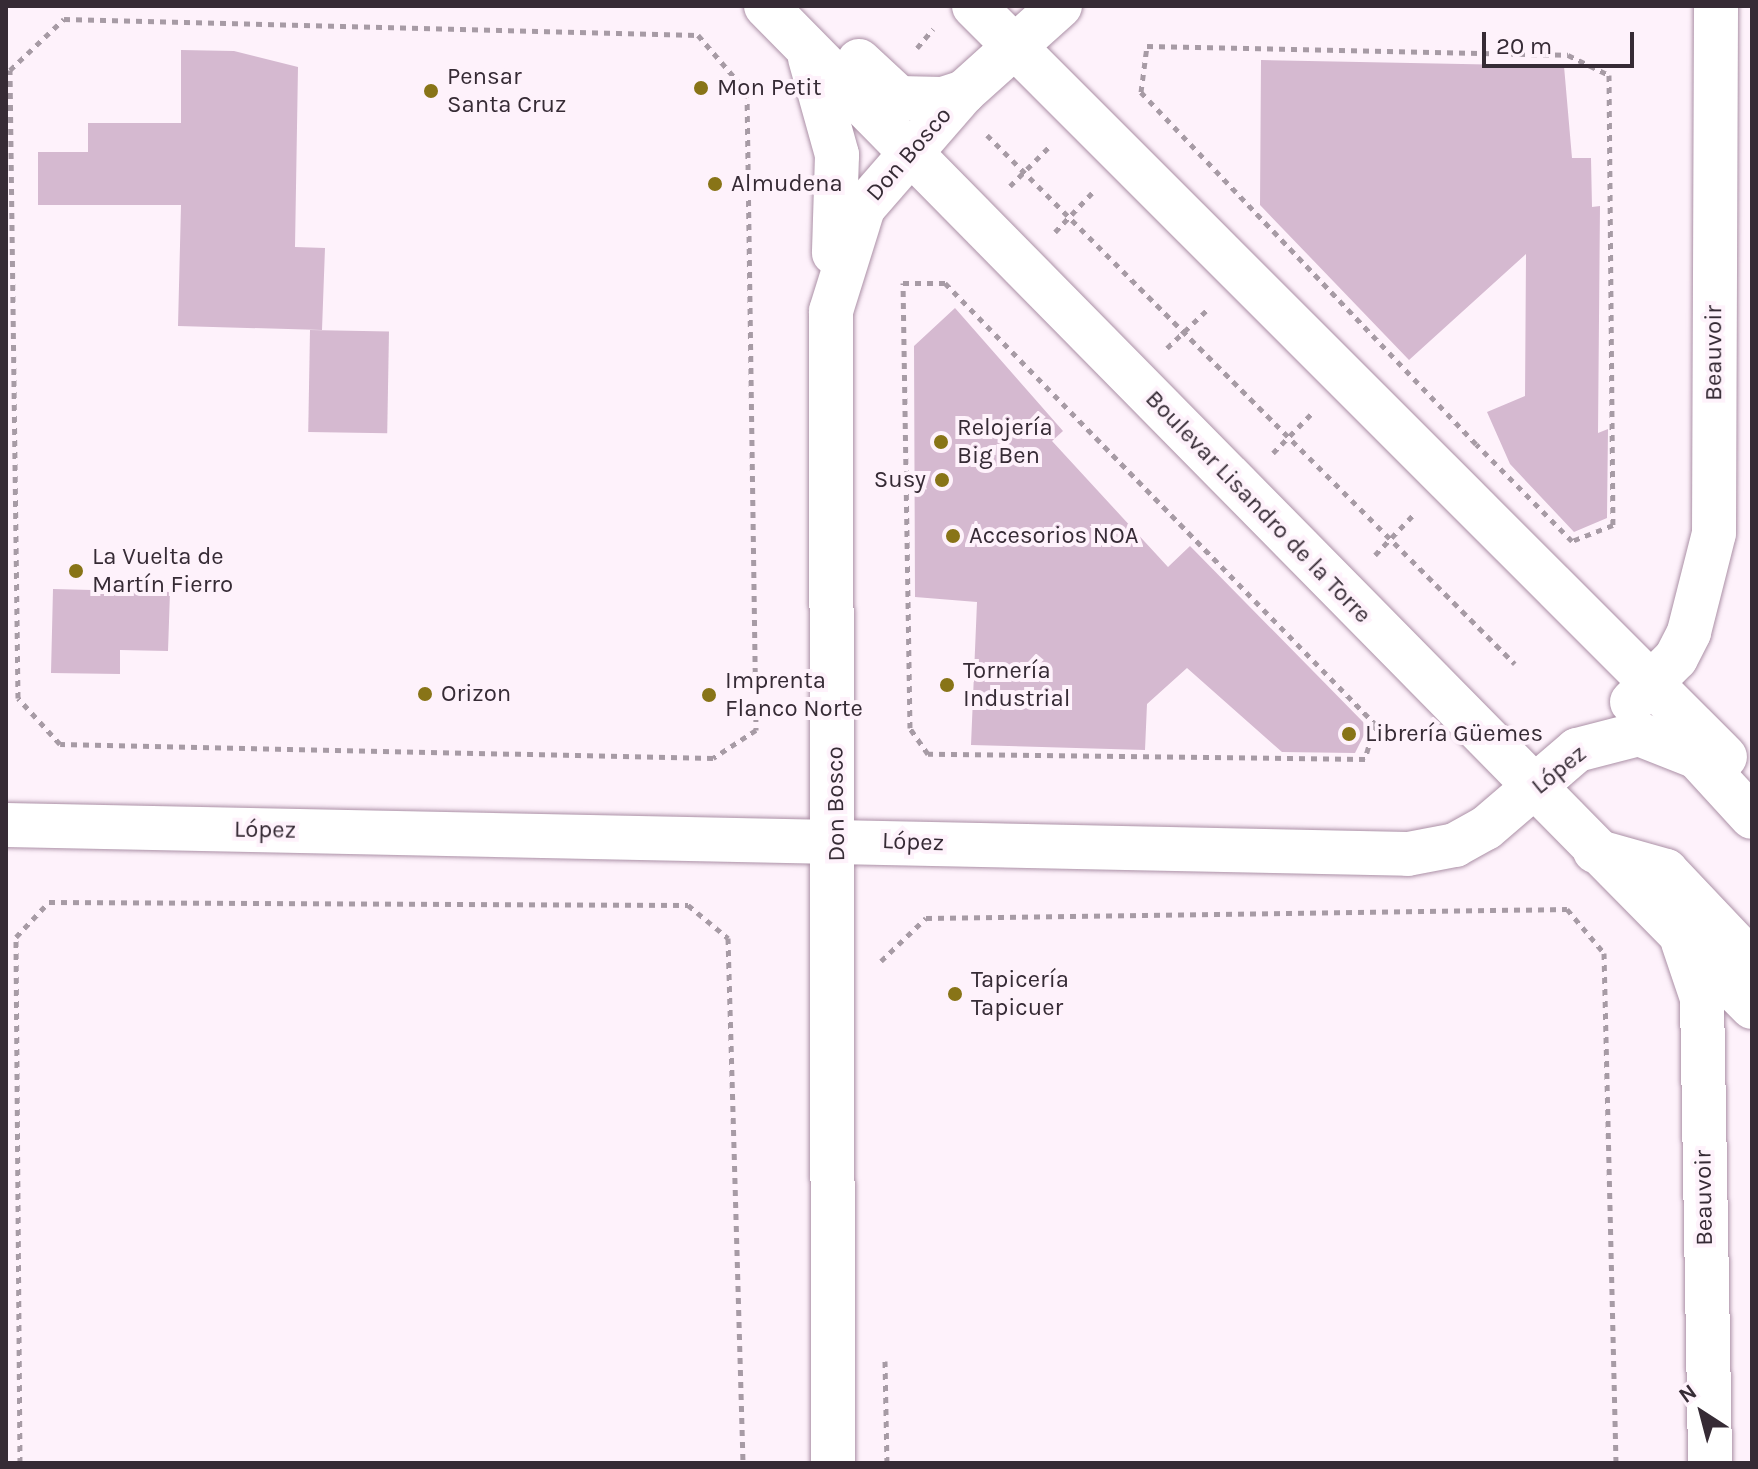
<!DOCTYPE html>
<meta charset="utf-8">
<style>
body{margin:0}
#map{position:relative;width:1758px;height:1469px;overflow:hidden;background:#fef2fb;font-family:Karla,sans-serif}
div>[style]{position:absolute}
.building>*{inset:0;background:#d5b9d0;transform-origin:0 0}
.path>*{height:5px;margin-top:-2.5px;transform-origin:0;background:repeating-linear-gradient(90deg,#a79ba5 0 6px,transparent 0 12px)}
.roads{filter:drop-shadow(0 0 2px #ab90a6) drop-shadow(0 0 2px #ab90a6)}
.minor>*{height:44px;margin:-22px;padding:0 22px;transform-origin:22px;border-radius:22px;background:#fff}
.dots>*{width:22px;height:22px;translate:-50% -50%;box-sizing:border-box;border:4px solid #fef2fb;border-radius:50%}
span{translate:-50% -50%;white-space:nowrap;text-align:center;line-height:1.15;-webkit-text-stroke:8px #fef2fb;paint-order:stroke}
.poi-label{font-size:24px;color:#362b35}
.left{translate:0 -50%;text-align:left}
.right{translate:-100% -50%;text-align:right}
.street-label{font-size:24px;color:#362b35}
.frame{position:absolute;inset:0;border:8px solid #362b35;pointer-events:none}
.north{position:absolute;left:1662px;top:1373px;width:80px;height:80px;-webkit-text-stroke:6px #fef2fb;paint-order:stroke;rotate:324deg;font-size:22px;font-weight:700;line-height:32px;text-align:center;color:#362b35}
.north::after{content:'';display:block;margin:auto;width:28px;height:36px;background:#362b35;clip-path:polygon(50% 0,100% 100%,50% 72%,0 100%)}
.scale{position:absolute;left:1482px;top:32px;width:152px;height:36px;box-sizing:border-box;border:4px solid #362b35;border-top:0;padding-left:10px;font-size:24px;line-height:28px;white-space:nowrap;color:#362b35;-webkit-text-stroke:6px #fef2fb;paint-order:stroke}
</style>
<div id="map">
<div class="building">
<div style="clip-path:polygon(181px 50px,234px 51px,298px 67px,295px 247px,325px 248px,322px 330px,178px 326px,181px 205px,38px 205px,38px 152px,88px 152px,88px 123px,181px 123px)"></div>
<div style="clip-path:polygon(1261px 60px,1564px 66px,1572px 158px,1591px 158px,1592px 207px,1600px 206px,1598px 433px,1608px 429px,1607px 518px,1574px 532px,1510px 464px,1487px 412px,1525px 396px,1526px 254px,1409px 360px,1260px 205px)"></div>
<div style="clip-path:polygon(955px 308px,1063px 431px,1052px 441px,1168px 567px,1190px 546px,1368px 727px,1355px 753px,1282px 752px,1187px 668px,1147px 704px,1145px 750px,971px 745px,977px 602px,915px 597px,914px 346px)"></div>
<div style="left:310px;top:330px;width:79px;height:102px;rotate:1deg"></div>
<div style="clip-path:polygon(53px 589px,170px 592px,168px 651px,120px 650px,120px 674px,51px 673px)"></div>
</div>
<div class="path">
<div style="left:64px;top:19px;width:634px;rotate:1.45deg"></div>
<div style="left:698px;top:35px;width:75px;rotate:49.3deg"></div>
<div style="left:747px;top:92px;width:638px;rotate:89.19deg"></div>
<div style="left:756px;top:730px;width:51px;rotate:146.9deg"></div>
<div style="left:713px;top:758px;width:653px;rotate:-178.77deg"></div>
<div style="left:60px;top:744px;width:62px;rotate:-132.4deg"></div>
<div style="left:18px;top:698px;width:628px;rotate:-90.73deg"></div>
<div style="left:10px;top:70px;width:74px;rotate:-43.4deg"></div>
<div style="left:1147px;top:46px;width:421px;rotate:1.2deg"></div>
<div style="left:1568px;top:55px;width:46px;rotate:26deg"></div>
<div style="left:1609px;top:75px;width:450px;rotate:89.5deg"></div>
<div style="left:1613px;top:525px;width:44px;rotate:158.7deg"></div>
<div style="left:1572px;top:541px;width:136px;rotate:-134.7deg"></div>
<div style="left:1476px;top:444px;width:486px;rotate:-133.6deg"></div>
<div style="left:1141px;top:92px;width:46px;rotate:-82.6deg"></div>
<div style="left:917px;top:48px;width:25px;rotate:-50deg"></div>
<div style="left:987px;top:135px;width:747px;rotate:45.05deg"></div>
<div style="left:1010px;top:186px;width:54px;rotate:-45deg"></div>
<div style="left:1055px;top:232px;width:54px;rotate:-46.5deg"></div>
<div style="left:903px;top:283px;width:42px"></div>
<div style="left:945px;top:283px;width:616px;rotate:45.72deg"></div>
<div style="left:1375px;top:724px;width:36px;rotate:106deg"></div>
<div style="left:1365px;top:759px;width:437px;rotate:-179.3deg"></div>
<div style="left:928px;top:754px;width:32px;rotate:-125deg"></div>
<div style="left:910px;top:728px;width:445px;rotate:-90.9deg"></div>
<div style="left:1167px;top:348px;width:58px;rotate:-43.6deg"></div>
<div style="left:1273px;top:453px;width:57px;rotate:-45.7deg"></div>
<div style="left:1375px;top:555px;width:58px;rotate:-46.4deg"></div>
<div style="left:881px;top:961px;width:62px;rotate:-43.7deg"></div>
<div style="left:926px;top:918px;width:641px;rotate:-0.8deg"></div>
<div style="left:1567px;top:909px;width:57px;rotate:49.9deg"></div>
<div style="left:1604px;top:953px;width:510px;rotate:88.65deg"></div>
<div style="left:885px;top:1361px;width:102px;rotate:88.9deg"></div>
<div style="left:20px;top:1463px;width:526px;rotate:-90.44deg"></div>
<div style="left:16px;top:937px;width:48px;rotate:-46.7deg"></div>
<div style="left:49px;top:902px;width:639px;rotate:0.27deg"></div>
<div style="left:688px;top:905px;width:52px;rotate:39.5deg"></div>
<div style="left:728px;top:938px;width:525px;rotate:88.36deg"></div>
</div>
<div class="roads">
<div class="minor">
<div style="left:766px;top:6px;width:1405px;rotate:45.43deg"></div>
<div style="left:974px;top:6px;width:1062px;rotate:45deg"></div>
<div style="left:810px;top:58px;width:101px;rotate:74.4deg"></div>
<div style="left:837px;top:155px;width:98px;rotate:91.8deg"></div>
<div style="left:859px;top:61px;width:54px;rotate:42.8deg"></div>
<div style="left:899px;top:98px;width:44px;rotate:1.3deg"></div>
<div style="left:943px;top:99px;width:22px;rotate:-18deg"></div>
<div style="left:964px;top:92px;width:129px;rotate:-41.9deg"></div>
<div style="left:1632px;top:702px;width:62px;rotate:-45deg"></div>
<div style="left:1676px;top:658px;width:29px;rotate:-63deg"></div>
<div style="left:1689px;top:632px;width:102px;rotate:-75.8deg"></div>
<div style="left:1714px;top:533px;width:527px;rotate:-89.78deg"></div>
<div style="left:6px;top:825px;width:1402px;rotate:1.18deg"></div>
<div style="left:1408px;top:854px;width:48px;rotate:-10.8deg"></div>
<div style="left:1455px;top:845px;width:35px;rotate:-29deg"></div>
<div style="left:1486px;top:828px;width:120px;rotate:-40.6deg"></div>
<div style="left:1577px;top:750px;width:64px;rotate:-14.5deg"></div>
<div style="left:1639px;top:734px;width:62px;rotate:21.6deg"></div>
<div style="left:1697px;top:757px;width:81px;rotate:47.5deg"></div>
<div style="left:1595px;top:851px;width:74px;rotate:15.7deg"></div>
<div style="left:1666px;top:871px;width:125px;rotate:46.6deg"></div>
<div style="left:1683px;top:942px;width:59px;rotate:71.3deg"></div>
<div style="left:1702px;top:998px;width:465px;rotate:89deg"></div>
<div style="left:833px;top:1463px;width:1152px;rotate:-90.1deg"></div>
<div style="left:831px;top:311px;width:108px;rotate:-72.7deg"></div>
<div style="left:863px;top:208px;width:154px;rotate:-49deg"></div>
</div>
</div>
<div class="dots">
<div style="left:701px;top:88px;background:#887417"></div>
<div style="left:431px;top:91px;background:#887417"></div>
<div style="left:715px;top:184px;background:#887417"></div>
<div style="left:941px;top:442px;background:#887417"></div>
<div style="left:942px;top:480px;background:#887417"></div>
<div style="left:953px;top:536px;background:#887417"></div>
<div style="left:76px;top:571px;background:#887417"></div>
<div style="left:947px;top:685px;background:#887417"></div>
<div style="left:425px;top:694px;background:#887417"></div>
<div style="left:709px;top:695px;background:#887417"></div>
<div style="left:1349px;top:734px;background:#887417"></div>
<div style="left:955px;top:994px;background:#887417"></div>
</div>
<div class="poi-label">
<span class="left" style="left:447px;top:91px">Pensar<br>Santa Cruz</span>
<span class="left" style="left:717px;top:88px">Mon Petit</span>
<span class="left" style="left:731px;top:184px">Almudena</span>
<span class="left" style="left:957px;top:442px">Relojería<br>Big Ben</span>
<span class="right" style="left:926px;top:480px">Susy</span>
<span class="left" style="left:969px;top:536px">Accesorios NOA</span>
<span class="left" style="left:92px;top:571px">La Vuelta de<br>Martín Fierro</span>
<span class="left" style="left:963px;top:685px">Tornería<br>Industrial</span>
<span class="left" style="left:725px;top:695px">Imprenta<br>Flanco Norte</span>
<span class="left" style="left:441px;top:694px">Orizon</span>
<span class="left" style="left:1365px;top:734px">Librería Güemes</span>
<span class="left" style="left:971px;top:994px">Tapicería<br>Tapicuer</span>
</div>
<div class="street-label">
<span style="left:909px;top:154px;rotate:-49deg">Don Bosco</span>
<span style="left:1714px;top:353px;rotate:-90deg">Beauvoir</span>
<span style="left:1258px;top:507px;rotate:46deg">Boulevar Lisandro de la Torre</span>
<span style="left:1559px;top:770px;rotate:-39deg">López</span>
<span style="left:836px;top:804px;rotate:-91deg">Don Bosco</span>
<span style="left:265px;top:830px;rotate:1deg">López</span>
<span style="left:913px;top:842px;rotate:2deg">López</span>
<span style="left:1704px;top:1198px;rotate:-91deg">Beauvoir</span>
</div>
<div class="frame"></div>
<div class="north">N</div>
<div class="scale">20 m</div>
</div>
